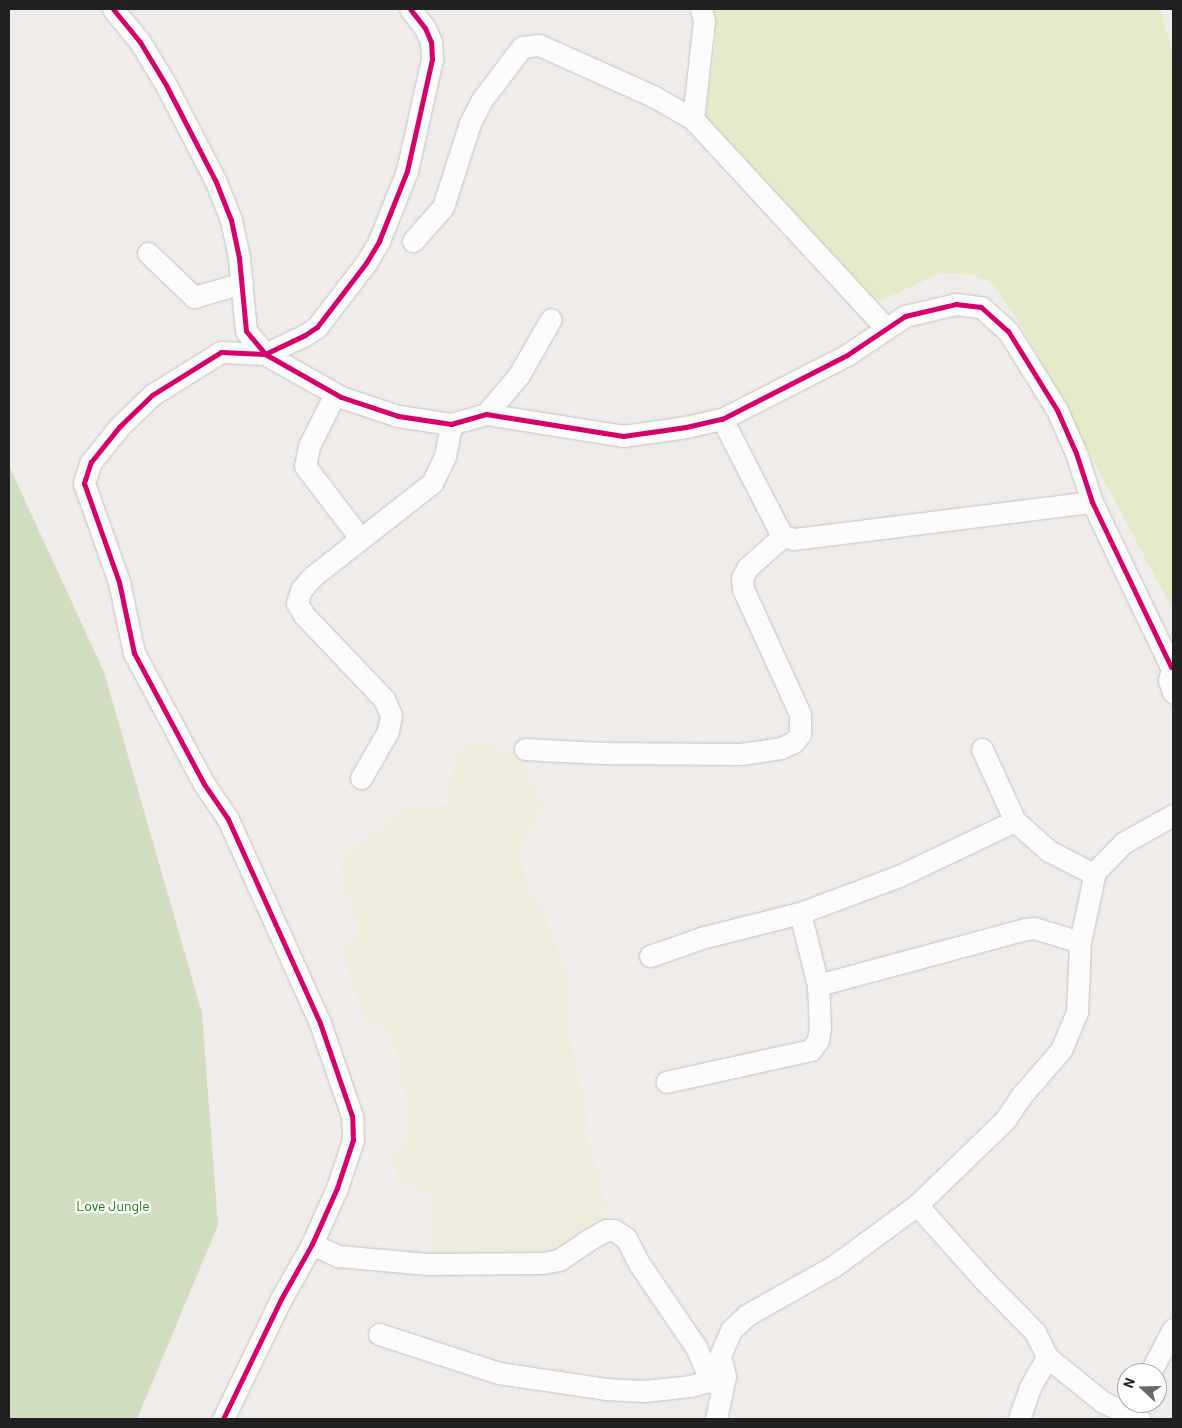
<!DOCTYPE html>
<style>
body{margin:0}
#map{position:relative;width:1182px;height:1428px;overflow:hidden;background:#efecea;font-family:Barlow,sans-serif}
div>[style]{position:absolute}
.farmland>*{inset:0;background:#efecde}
.grass>*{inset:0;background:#e3ebca}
.forest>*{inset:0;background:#d0ddc0}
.roads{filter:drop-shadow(0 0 1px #c5c3c2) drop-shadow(0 0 1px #c5c3c2)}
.street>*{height:21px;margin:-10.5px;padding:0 10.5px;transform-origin:10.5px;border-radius:10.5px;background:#fdfcfc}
.cycleway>*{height:5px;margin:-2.5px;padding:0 2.5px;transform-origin:2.5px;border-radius:2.5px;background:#d6006c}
span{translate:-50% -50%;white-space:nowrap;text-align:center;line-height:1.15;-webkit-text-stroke:5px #fff;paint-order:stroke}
.park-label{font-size:14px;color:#1c820d}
.frame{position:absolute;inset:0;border:10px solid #212121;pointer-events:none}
.north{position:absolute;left:1117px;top:1363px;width:50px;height:50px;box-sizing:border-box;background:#fff;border:1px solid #a6a6a6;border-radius:50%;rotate:291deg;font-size:14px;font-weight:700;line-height:20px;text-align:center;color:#212121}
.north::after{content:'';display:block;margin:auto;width:18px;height:22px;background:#696867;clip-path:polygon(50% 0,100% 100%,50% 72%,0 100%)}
</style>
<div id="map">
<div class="farmland">
<div style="clip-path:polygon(462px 745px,487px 745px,516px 754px,544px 804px,520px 848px,526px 884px,544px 912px,568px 980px,565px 994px,574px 1059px,588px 1117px,586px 1131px,608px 1209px,564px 1248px,524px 1257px,430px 1257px,430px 1194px,398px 1182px,393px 1155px,405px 1143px,407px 1107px,392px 1034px,363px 1018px,347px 969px,346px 944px,360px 932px,339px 868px,347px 854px,401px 811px,448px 804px,451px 773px)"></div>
</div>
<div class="grass">
<div style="clip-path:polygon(714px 9px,1160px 9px,1173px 53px,1173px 606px,1166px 597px,1019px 321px,991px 282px,970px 274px,941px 273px,880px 301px,864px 295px,705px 121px,716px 38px)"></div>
</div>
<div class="forest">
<div style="clip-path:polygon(9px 466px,104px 672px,202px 1013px,218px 1225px,137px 1419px,9px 1419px)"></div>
</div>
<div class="roads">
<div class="street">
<div style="left:113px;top:9px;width:43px;rotate:50.7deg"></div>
<div style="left:140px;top:42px;width:50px;rotate:58.8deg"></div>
<div style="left:166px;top:85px;width:109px;rotate:62.7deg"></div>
<div style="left:216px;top:182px;width:41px;rotate:68.5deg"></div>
<div style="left:231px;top:220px;width:39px;rotate:78deg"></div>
<div style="left:239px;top:258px;width:73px;rotate:84.5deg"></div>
<div style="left:246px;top:331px;width:30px;rotate:50deg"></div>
<div style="left:265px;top:354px;width:87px;rotate:29.5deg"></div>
<div style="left:341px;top:397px;width:60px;rotate:18.4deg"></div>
<div style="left:398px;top:416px;width:54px;rotate:8.6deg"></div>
<div style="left:451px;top:424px;width:36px;rotate:-16deg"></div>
<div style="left:486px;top:414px;width:139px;rotate:9.1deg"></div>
<div style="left:623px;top:436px;width:64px;rotate:-8.1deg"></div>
<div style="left:686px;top:427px;width:37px;rotate:-13deg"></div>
<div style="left:722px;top:419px;width:140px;rotate:-27.1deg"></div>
<div style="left:847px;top:355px;width:70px;rotate:-33.9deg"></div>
<div style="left:905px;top:316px;width:52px;rotate:-13.2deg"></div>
<div style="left:956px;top:304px;width:25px;rotate:7deg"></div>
<div style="left:981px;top:307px;width:36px;rotate:42deg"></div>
<div style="left:1008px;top:331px;width:93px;rotate:58.2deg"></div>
<div style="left:1057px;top:410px;width:47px;rotate:66.2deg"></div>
<div style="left:1076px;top:453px;width:52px;rotate:71.9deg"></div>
<div style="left:1092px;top:502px;width:183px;rotate:64.4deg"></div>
<div style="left:693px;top:119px;width:99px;rotate:-83.6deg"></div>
<div style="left:704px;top:21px;width:12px;rotate:-104deg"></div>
<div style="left:413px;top:241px;width:45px;rotate:-48.6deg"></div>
<div style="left:443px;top:207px;width:88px;rotate:-72.2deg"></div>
<div style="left:470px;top:123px;width:25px;rotate:-63deg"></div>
<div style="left:481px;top:101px;width:68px;rotate:-52.8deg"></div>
<div style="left:522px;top:47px;width:17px;rotate:-7deg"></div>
<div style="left:539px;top:45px;width:125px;rotate:24.1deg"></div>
<div style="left:653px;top:96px;width:46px;rotate:29.9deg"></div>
<div style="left:693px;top:119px;width:284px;rotate:47.3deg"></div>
<div style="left:148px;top:253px;width:64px;rotate:43.7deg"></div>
<div style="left:194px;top:297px;width:50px;rotate:-16.3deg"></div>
<div style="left:335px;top:394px;width:58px;rotate:116.6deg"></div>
<div style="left:309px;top:446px;width:20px;rotate:101deg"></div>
<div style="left:305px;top:466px;width:91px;rotate:52.6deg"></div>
<div style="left:486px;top:414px;width:51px;rotate:-49.8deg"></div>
<div style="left:519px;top:375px;width:64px;rotate:-60.3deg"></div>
<div style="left:722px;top:419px;width:123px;rotate:62.8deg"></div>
<div style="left:778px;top:528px;width:9px;rotate:58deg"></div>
<div style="left:783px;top:536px;width:11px;rotate:15deg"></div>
<div style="left:794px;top:539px;width:300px;rotate:-7.1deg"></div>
<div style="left:1173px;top:666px;width:15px;rotate:106deg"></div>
<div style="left:1169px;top:680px;width:13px;rotate:72deg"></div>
<div style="left:525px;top:749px;width:77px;rotate:3deg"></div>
<div style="left:602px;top:753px;width:139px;rotate:0.4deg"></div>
<div style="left:741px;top:754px;width:40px;rotate:-8.5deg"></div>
<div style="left:781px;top:748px;width:14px;rotate:-25deg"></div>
<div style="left:794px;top:742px;width:10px;rotate:-53deg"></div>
<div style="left:800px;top:734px;width:20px;rotate:-90deg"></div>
<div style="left:800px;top:714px;width:137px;rotate:-114.5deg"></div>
<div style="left:743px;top:589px;width:11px;rotate:-95deg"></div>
<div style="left:742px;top:578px;width:11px;rotate:-63deg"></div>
<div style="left:747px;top:568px;width:48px;rotate:-41.6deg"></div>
<div style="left:982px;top:749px;width:79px;rotate:65.4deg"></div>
<div style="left:1015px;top:821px;width:45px;rotate:41.4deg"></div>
<div style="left:1049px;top:851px;width:51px;rotate:27.1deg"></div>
<div style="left:361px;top:778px;width:54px;rotate:-60.1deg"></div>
<div style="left:388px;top:731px;width:16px;rotate:-79deg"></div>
<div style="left:391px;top:715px;width:17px;rotate:-114deg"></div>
<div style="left:384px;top:699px;width:116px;rotate:-133.6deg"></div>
<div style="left:304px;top:615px;width:14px;rotate:-120deg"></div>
<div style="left:297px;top:603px;width:14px;rotate:-73deg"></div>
<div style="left:301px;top:590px;width:17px;rotate:-50deg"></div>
<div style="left:312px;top:577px;width:152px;rotate:-38.1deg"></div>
<div style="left:432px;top:483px;width:30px;rotate:-64deg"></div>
<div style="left:445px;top:456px;width:33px;rotate:-79deg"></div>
<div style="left:800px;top:913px;width:106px;rotate:-20.5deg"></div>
<div style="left:899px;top:876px;width:128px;rotate:-25.4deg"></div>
<div style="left:650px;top:956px;width:54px;rotate:-19.4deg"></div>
<div style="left:701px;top:938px;width:102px;rotate:-14.2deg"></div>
<div style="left:800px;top:913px;width:74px;rotate:76deg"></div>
<div style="left:818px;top:985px;width:42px;rotate:87.3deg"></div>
<div style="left:820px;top:1027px;width:13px;rotate:99deg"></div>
<div style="left:818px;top:1040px;width:12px;rotate:125deg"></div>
<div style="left:811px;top:1050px;width:148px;rotate:167.6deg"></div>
<div style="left:818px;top:985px;width:215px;rotate:-15.1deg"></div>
<div style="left:1026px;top:929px;width:8px;rotate:-7deg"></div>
<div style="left:1034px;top:928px;width:48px;rotate:16.9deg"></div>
<div style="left:917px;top:1205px;width:101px;rotate:48.2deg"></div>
<div style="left:984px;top:1280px;width:73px;rotate:45.6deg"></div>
<div style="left:1035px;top:1332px;width:28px;rotate:64deg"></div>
<div style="left:1047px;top:1357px;width:72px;rotate:38.8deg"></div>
<div style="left:1103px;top:1402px;width:40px;rotate:25deg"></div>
<div style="left:312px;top:1244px;width:29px;rotate:25deg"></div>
<div style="left:338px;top:1256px;width:90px;rotate:5.1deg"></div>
<div style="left:428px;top:1264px;width:115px;rotate:-0.5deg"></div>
<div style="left:543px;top:1263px;width:16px;rotate:-11deg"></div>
<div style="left:559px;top:1260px;width:37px;rotate:-34deg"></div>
<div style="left:590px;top:1239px;width:18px;rotate:-29deg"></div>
<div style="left:606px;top:1230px;width:8px"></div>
<div style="left:614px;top:1230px;width:14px;rotate:34deg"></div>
<div style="left:626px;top:1238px;width:30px;rotate:63deg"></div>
<div style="left:640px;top:1265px;width:99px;rotate:55.7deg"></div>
<div style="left:696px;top:1347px;width:38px;rotate:67deg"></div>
<div style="left:379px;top:1334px;width:126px;rotate:18deg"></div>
<div style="left:499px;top:1373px;width:108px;rotate:8.5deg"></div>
<div style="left:606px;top:1389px;width:39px;rotate:3deg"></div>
<div style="left:645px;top:1391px;width:45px;rotate:-6.3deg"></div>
<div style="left:690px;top:1386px;width:34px;rotate:-15deg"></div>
<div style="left:1150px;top:1373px;width:50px;rotate:-62.4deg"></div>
<div style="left:223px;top:1419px;width:133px;rotate:-64.2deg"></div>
<div style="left:281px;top:1299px;width:63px;rotate:-60.6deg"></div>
<div style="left:312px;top:1244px;width:61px;rotate:-65.9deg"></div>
<div style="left:337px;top:1188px;width:51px;rotate:-71.6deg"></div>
<div style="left:353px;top:1140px;width:24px;rotate:-92deg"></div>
<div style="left:352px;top:1116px;width:98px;rotate:-109deg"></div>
<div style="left:320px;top:1023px;width:224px;rotate:-114.3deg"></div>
<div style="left:228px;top:819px;width:42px;rotate:-124.4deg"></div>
<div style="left:204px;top:784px;width:149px;rotate:-118.1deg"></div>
<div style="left:134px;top:653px;width:73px;rotate:-101.9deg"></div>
<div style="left:119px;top:582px;width:105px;rotate:-109.5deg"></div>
<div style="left:84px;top:483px;width:22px;rotate:-72deg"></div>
<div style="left:91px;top:462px;width:45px;rotate:-51.3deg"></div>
<div style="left:119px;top:427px;width:46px;rotate:-44.1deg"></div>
<div style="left:152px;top:395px;width:81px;rotate:-31.9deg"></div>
<div style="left:221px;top:352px;width:44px;rotate:2.6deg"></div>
<div style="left:265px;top:354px;width:44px;rotate:-25.4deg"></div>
<div style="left:305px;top:335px;width:14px;rotate:-34deg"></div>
<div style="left:317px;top:327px;width:81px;rotate:-52.6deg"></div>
<div style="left:366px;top:263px;width:26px;rotate:-59deg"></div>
<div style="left:379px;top:241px;width:75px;rotate:-68.2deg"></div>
<div style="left:407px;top:171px;width:115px;rotate:-77.4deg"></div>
<div style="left:432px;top:59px;width:17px;rotate:-93deg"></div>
<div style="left:431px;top:42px;width:15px;rotate:-113deg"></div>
<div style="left:425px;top:28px;width:24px;rotate:-128deg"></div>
<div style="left:716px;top:1419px;width:44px;rotate:-78.2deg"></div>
<div style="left:725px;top:1376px;width:21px;rotate:-104deg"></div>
<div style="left:720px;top:1356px;width:28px;rotate:-67deg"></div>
<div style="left:731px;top:1330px;width:22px;rotate:-43deg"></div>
<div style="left:747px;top:1315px;width:100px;rotate:-29.4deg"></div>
<div style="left:834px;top:1266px;width:103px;rotate:-36.3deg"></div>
<div style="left:917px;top:1205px;width:122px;rotate:-44deg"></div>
<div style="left:1005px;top:1120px;width:30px;rotate:-56deg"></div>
<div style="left:1022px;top:1095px;width:60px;rotate:-49.1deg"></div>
<div style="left:1061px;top:1050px;width:41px;rotate:-67.2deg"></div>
<div style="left:1077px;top:1012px;width:70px;rotate:-87.5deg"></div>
<div style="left:1080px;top:942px;width:72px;rotate:-77.9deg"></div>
<div style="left:1095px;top:872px;width:40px;rotate:-46deg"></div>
<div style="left:1123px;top:843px;width:57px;rotate:-29.2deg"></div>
<div style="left:1019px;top:1419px;width:34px;rotate:-71deg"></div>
<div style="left:1030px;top:1387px;width:34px;rotate:-60deg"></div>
</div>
</div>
<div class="cycleway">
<div style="left:113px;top:9px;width:43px;rotate:50.7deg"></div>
<div style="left:140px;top:42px;width:50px;rotate:58.8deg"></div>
<div style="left:166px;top:85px;width:109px;rotate:62.7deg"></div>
<div style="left:216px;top:182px;width:41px;rotate:68.5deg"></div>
<div style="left:231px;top:220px;width:39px;rotate:78deg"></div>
<div style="left:239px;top:258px;width:73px;rotate:84.5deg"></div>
<div style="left:246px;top:331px;width:30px;rotate:50deg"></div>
<div style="left:265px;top:354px;width:87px;rotate:29.5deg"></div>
<div style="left:341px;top:397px;width:60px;rotate:18.4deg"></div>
<div style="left:398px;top:416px;width:54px;rotate:8.6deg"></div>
<div style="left:451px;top:424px;width:36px;rotate:-16deg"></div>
<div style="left:486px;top:414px;width:139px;rotate:9.1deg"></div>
<div style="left:623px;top:436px;width:64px;rotate:-8.1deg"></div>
<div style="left:686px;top:427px;width:37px;rotate:-13deg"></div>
<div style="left:722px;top:419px;width:140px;rotate:-27.1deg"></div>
<div style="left:847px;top:355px;width:70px;rotate:-33.9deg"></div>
<div style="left:905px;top:316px;width:52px;rotate:-13.2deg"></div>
<div style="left:956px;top:304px;width:25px;rotate:7deg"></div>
<div style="left:981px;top:307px;width:36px;rotate:42deg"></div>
<div style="left:1008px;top:331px;width:93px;rotate:58.2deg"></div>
<div style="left:1057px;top:410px;width:47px;rotate:66.2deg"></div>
<div style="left:1076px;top:453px;width:52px;rotate:71.9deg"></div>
<div style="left:1092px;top:502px;width:183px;rotate:64.4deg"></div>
<div style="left:223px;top:1419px;width:133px;rotate:-64.2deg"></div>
<div style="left:281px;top:1299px;width:63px;rotate:-60.6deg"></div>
<div style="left:312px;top:1244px;width:61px;rotate:-65.9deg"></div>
<div style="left:337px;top:1188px;width:51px;rotate:-71.6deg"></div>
<div style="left:353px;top:1140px;width:24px;rotate:-92deg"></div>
<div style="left:352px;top:1116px;width:98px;rotate:-109deg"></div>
<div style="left:320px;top:1023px;width:224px;rotate:-114.3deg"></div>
<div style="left:228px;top:819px;width:42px;rotate:-124.4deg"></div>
<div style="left:204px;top:784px;width:149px;rotate:-118.1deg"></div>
<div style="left:134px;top:653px;width:73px;rotate:-101.9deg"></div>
<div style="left:119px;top:582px;width:105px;rotate:-109.5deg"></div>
<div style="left:84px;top:483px;width:22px;rotate:-72deg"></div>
<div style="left:91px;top:462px;width:45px;rotate:-51.3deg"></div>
<div style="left:119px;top:427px;width:46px;rotate:-44.1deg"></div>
<div style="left:152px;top:395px;width:81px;rotate:-31.9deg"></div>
<div style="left:221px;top:352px;width:44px;rotate:2.6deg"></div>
<div style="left:265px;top:354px;width:44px;rotate:-25.4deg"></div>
<div style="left:305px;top:335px;width:14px;rotate:-34deg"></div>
<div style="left:317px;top:327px;width:81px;rotate:-52.6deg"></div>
<div style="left:366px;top:263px;width:26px;rotate:-59deg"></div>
<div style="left:379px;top:241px;width:75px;rotate:-68.2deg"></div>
<div style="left:407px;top:171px;width:115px;rotate:-77.4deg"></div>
<div style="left:432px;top:59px;width:17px;rotate:-93deg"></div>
<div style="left:431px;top:42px;width:15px;rotate:-113deg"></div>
<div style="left:425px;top:28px;width:24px;rotate:-128deg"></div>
</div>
<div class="park-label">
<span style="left:113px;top:1206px">Love Jungle</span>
</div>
<div class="frame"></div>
<div class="north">N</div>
</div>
